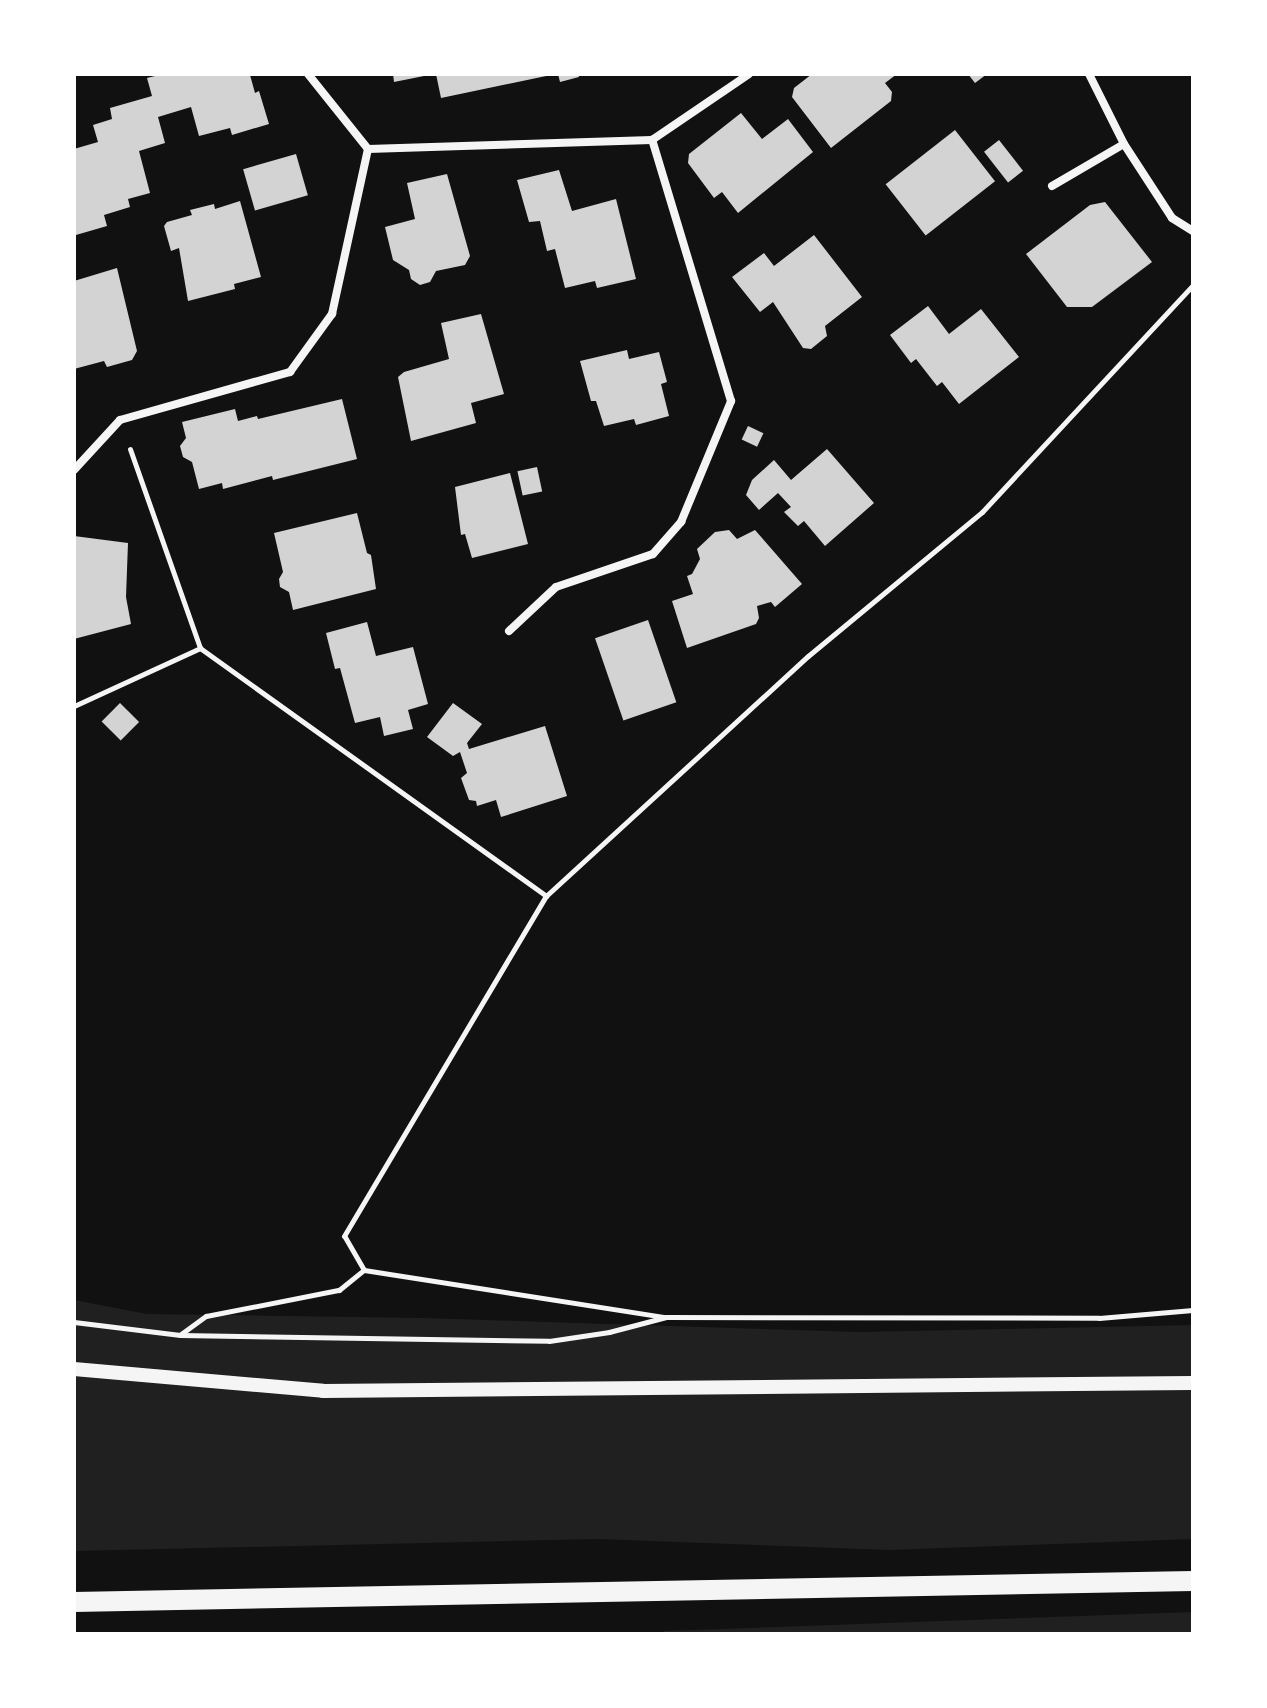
<!DOCTYPE html>
<style>
body{margin:0}
#map{position:relative;width:1267px;height:1708px;overflow:hidden;background:#111;font-family:"IBM Plex Sans",sans-serif}
div>[style]{position:absolute}
.green>*{inset:0;background:#202020}
.building>*{inset:0;background:#d3d3d3;transform-origin:0 0}
.path>*{height:5px;margin:-2.5px;padding:0 2.5px;transform-origin:2.5px;border-radius:2.5px;background:#f5f5f5}
.minor>*{height:8px;margin:-4px;padding:0 4px;transform-origin:4px;border-radius:4px;background:#f5f5f5}
.tertiary>*{height:14px;margin:-7px;padding:0 7px;transform-origin:7px;border-radius:7px;background:#f5f5f5}
.primary>*{height:20px;margin:-10px;padding:0 10px;transform-origin:10px;border-radius:10px;background:#f5f5f5}
span{translate:-50% -50%;white-space:nowrap;text-align:center;line-height:1.15;-webkit-text-stroke:8px #fff;paint-order:stroke}
.frame{position:absolute;inset:0;border:76px solid #fff;pointer-events:none}
</style>
<div id="map">
<div class="green">
<div style="clip-path:polygon(74px 1300px,147px 1314px,423px 1318px,859px 1332px,1193px 1325px,1193px 1539px,889px 1550px,598px 1539px,74px 1551px)"></div>
<div style="clip-path:polygon(1193px 1612px,1193px 1634px,665px 1634px,663px 1631px)"></div>
</div>
<div class="building">
<div style="clip-path:polygon(163px 74px,250px 75px,255px 93px,259px 91px,269px 124px,232px 135px,230px 128px,199px 136px,191px 107px,158px 117px,165px 143px,139px 151px,150px 193px,128px 199px,130px 207px,104px 215px,107px 226px,76px 235px,74px 149px,98px 142px,93px 125px,112px 119px,110px 108px,152px 96px,147px 78px)"></div>
<div style="clip-path:polygon(393px 74px,429px 74px,429px 75px,394px 82px)"></div>
<div style="clip-path:polygon(436px 74px,551px 74px,551px 75px,441px 98px)"></div>
<div style="clip-path:polygon(558px 74px,578px 74px,579px 77px,560px 82px)"></div>
<div style="clip-path:polygon(812px 74px,897px 74px,885px 83px,892px 92px,891px 101px,831px 148px,792px 97px,794px 88px)"></div>
<div style="clip-path:polygon(968px 74px,987px 74px,975px 83px)"></div>
<div style="clip-path:polygon(741px 113px,762px 139px,788px 119px,813px 152px,738px 213px,722px 192px,714px 198px,688px 163px,689px 154px)"></div>
<div style="left:955px;top:130px;width:65px;height:88px;rotate:52deg"></div>
<div style="left:999px;top:140px;width:39px;height:19px;rotate:52deg"></div>
<div style="left:296px;top:154px;width:43px;height:55px;rotate:74deg"></div>
<div style="clip-path:polygon(559px 170px,572px 211px,616px 199px,636px 279px,597px 288px,595px 281px,565px 288px,555px 249px,547px 251px,540px 221px,529px 222px,517px 180px)"></div>
<div style="clip-path:polygon(447px 174px,470px 256px,465px 265px,436px 271px,430px 282px,420px 285px,411px 279px,409px 270px,393px 260px,385px 227px,415px 219px,407px 183px)"></div>
<div style="clip-path:polygon(240px 201px,261px 277px,234px 284px,235px 289px,188px 301px,179px 248px,171px 251px,164px 226px,167px 222px,192px 215px,190px 210px,214px 204px,215px 209px)"></div>
<div style="clip-path:polygon(1105px 202px,1152px 262px,1092px 307px,1067px 307px,1026px 254px,1090px 205px)"></div>
<div style="clip-path:polygon(814px 235px,862px 297px,825px 326px,827px 336px,811px 349px,803px 348px,773px 302px,760px 312px,732px 277px,764px 253px,774px 266px)"></div>
<div style="clip-path:polygon(117px 268px,137px 351px,132px 360px,107px 367px,104px 361px,74px 369px,74px 281px)"></div>
<div style="clip-path:polygon(928px 306px,949px 334px,981px 309px,1019px 357px,959px 404px,942px 382px,937px 386px,916px 359px,911px 363px,890px 335px)"></div>
<div style="clip-path:polygon(481px 314px,504px 394px,471px 403px,476px 423px,411px 441px,398px 377px,404px 372px,449px 359px,441px 323px)"></div>
<div style="clip-path:polygon(627px 350px,629px 359px,659px 352px,667px 382px,661px 384px,669px 416px,636px 425px,634px 419px,604px 426px,596px 401px,591px 401px,580px 361px)"></div>
<div style="clip-path:polygon(342px 399px,357px 459px,273px 480px,272px 476px,223px 489px,222px 483px,199px 489px,192px 462px,183px 457px,180px 446px,186px 438px,182px 422px,235px 409px,238px 421px,257px 416px,258px 419px)"></div>
<div style="left:748px;top:426px;width:17px;height:15px;rotate:25deg"></div>
<div style="clip-path:polygon(827px 449px,874px 503px,825px 546px,804px 521px,798px 526px,784px 512px,791px 507px,778px 493px,759px 510px,746px 495px,752px 480px,774px 460px,791px 480px)"></div>
<div style="left:537px;top:467px;width:25px;height:20px;rotate:78deg"></div>
<div style="clip-path:polygon(510px 473px,528px 544px,472px 558px,465px 534px,461px 535px,455px 487px)"></div>
<div style="clip-path:polygon(357px 513px,367px 553px,371px 555px,376px 589px,293px 610px,289px 592px,280px 587px,279px 579px,283px 572px,274px 533px)"></div>
<div style="clip-path:polygon(729px 530px,737px 539px,755px 530px,802px 584px,775px 607px,771px 602px,757px 606px,759px 618px,756px 624px,687px 648px,672px 601px,693px 594px,687px 576px,692px 574px,700px 559px,697px 549px,715px 532px)"></div>
<div style="clip-path:polygon(74px 536px,128px 543px,126px 597px,131px 624px,74px 639px)"></div>
<div style="left:648px;top:620px;width:87px;height:56px;rotate:71deg"></div>
<div style="clip-path:polygon(367px 622px,376px 656px,413px 647px,428px 704px,408px 710px,413px 729px,384px 736px,380px 717px,355px 723px,340px 668px,335px 669px,326px 633px)"></div>
<div style="left:120px;top:703px;width:27px;height:26px;rotate:45deg"></div>
<div style="clip-path:polygon(453px 703px,482px 724px,467px 743px,469px 749px,545px 726px,567px 796px,501px 817px,496px 800px,477px 806px,476px 801px,469px 800px,461px 778px,467px 773px,460px 752px,453px 756px,427px 737px)"></div>
</div>
<div class="path">
<div style="left:130px;top:449px;width:211px;rotate:70.6deg"></div>
<div style="left:74px;top:706px;width:139px;rotate:-24.7deg"></div>
<div style="left:200px;top:648px;width:426px;rotate:35.6deg"></div>
<div style="left:546px;top:896px;width:355px;rotate:-42.5deg"></div>
<div style="left:808px;top:656px;width:226px;rotate:-39.6deg"></div>
<div style="left:982px;top:512px;width:310px;rotate:-47.1deg"></div>
<div style="left:364px;top:1270px;width:39px;rotate:-120deg"></div>
<div style="left:344px;top:1236px;width:395px;rotate:-59.3deg"></div>
<div style="left:74px;top:1322px;width:107px;rotate:7deg"></div>
<div style="left:180px;top:1335px;width:369px;rotate:0.9deg"></div>
<div style="left:549px;top:1341px;width:61px;rotate:-8.5deg"></div>
<div style="left:609px;top:1332px;width:59px;rotate:-14.7deg"></div>
<div style="left:666px;top:1317px;width:433px;rotate:0.1deg"></div>
<div style="left:1099px;top:1318px;width:94px;rotate:-4.9deg"></div>
<div style="left:181px;top:1334px;width:31px;rotate:-36deg"></div>
<div style="left:206px;top:1316px;width:136px;rotate:-11.1deg"></div>
<div style="left:339px;top:1290px;width:32px;rotate:-39deg"></div>
<div style="left:364px;top:1270px;width:303px;rotate:8.9deg"></div>
</div>
<div class="minor">
<div style="left:308px;top:74px;width:96px;rotate:51.3deg"></div>
<div style="left:368px;top:149px;width:284px;rotate:-1.8deg"></div>
<div style="left:652px;top:140px;width:117px;rotate:-34.2deg"></div>
<div style="left:1089px;top:74px;width:78px;rotate:63.4deg"></div>
<div style="left:1124px;top:144px;width:88px;rotate:57deg"></div>
<div style="left:1172px;top:218px;width:25px;rotate:32deg"></div>
<div style="left:1052px;top:186px;width:83px;rotate:-30.3deg"></div>
<div style="left:74px;top:470px;width:68px;rotate:-47.4deg"></div>
<div style="left:120px;top:420px;width:177px;rotate:-15.8deg"></div>
<div style="left:290px;top:372px;width:72px;rotate:-54.1deg"></div>
<div style="left:332px;top:314px;width:169px;rotate:-77.7deg"></div>
<div style="left:509px;top:631px;width:64px;rotate:-43.1deg"></div>
<div style="left:556px;top:587px;width:102px;rotate:-18.8deg"></div>
<div style="left:653px;top:554px;width:43px;rotate:-48.8deg"></div>
<div style="left:681px;top:522px;width:131px;rotate:-67.5deg"></div>
<div style="left:731px;top:401px;width:273px;rotate:-106.8deg"></div>
</div>
<div class="tertiary">
<div style="left:74px;top:1369px;width:250px;rotate:5deg"></div>
<div style="left:323px;top:1391px;width:870px;rotate:-0.53deg"></div>
</div>
<div class="primary">
<div style="left:74px;top:1602px;width:1119px;rotate:-1.08deg"></div>
</div>
<div class="frame"></div>
</div>
